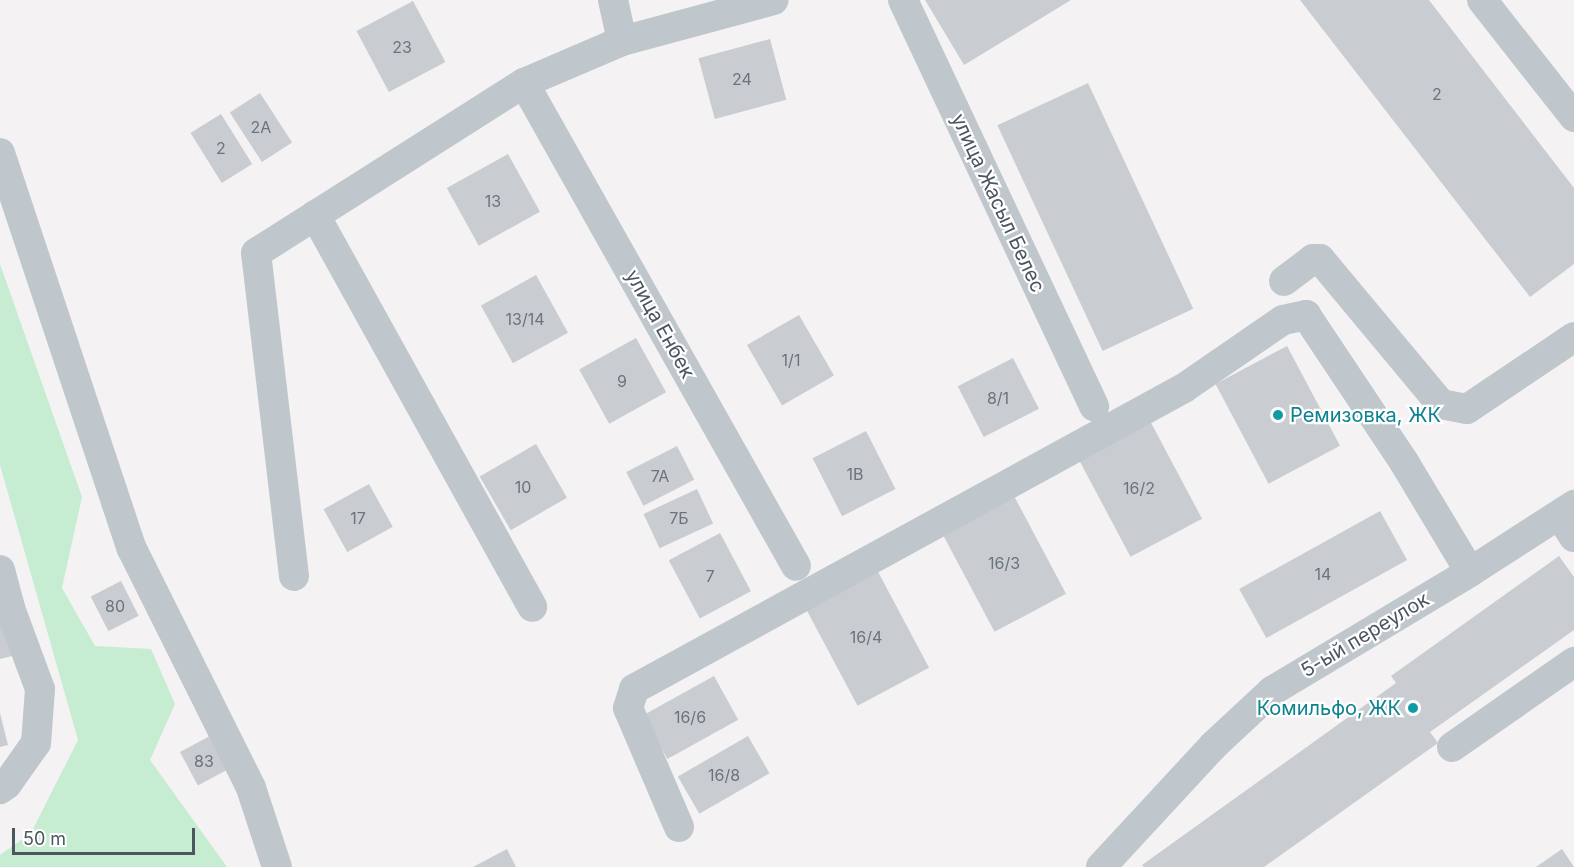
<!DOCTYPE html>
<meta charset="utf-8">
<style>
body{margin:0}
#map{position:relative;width:1574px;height:867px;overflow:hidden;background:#f4f2f2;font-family:Inter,sans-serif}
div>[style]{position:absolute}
.green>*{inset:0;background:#c6ecd1}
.building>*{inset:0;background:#c9cdd1;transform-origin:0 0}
.minor>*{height:30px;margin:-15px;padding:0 15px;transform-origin:15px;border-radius:15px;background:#bfc7cd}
.dots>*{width:16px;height:16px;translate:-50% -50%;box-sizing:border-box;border:3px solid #fff;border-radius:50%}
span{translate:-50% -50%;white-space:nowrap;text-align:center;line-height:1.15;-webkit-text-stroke:4.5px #fff;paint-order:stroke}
.number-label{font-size:16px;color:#6a747b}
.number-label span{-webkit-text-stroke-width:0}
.street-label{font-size:20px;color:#4b575e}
.culture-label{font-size:20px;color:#0d838f}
.left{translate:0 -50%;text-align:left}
.right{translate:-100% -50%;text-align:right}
.scale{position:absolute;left:12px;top:828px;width:183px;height:27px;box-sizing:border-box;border:3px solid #4b575e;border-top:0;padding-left:8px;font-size:18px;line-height:21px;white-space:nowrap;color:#4b575e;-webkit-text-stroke:4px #fff;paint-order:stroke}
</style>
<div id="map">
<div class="green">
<div style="clip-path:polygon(0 264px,82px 497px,62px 588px,95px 646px,151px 649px,175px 704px,150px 760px,227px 867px,0 867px,0 855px,31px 833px,78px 740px,0 465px)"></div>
</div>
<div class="building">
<div style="clip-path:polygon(925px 0,1071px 0,964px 65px)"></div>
<div style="clip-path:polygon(1300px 0,1429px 0,1574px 188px,1574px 264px,1530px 297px)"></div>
<div style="left:413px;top:1px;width:69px;height:64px;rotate:62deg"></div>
<div style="left:770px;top:39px;width:63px;height:74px;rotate:75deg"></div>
<div style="left:1088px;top:83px;width:249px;height:100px;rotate:65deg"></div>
<div style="left:260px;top:93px;width:59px;height:36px;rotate:57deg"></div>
<div style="left:221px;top:114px;width:59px;height:36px;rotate:58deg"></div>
<div style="left:508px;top:154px;width:66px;height:70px;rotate:61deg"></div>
<div style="left:536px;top:275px;width:66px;height:63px;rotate:61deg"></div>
<div style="left:799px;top:315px;width:70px;height:60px;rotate:60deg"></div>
<div style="left:636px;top:338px;width:62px;height:65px;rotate:61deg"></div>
<div style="left:1287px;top:346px;width:113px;height:81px;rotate:62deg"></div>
<div style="left:1013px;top:358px;width:57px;height:62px;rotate:63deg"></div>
<div style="left:1149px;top:419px;width:113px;height:81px;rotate:62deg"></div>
<div style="left:866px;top:431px;width:65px;height:60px;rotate:63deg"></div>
<div style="left:536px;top:444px;width:62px;height:65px;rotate:60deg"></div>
<div style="left:677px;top:446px;width:38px;height:57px;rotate:63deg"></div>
<div style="left:369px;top:484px;width:49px;height:52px;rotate:61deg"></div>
<div style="left:697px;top:489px;width:38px;height:59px;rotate:65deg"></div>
<div style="left:1013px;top:494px;width:113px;height:81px;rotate:62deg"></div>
<div style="left:1380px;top:511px;width:56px;height:161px;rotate:61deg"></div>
<div style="left:720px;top:533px;width:66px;height:58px;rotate:62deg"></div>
<div style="clip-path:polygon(1559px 556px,1574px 577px,1574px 630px,1430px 732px,1438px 743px,1264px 867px,1144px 867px,1142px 865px,1396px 683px,1391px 676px)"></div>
<div style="left:876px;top:568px;width:113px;height:81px;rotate:62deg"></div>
<div style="left:121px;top:581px;width:39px;height:34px;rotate:63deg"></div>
<div style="clip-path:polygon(0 620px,16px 655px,0 659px)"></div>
<div style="left:714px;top:676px;width:50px;height:81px;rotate:61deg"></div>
<div style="clip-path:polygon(0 713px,8px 745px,0 747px)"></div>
<div style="left:210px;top:736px;width:38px;height:34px;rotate:62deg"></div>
<div style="left:748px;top:736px;width:43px;height:81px;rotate:60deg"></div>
<div style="clip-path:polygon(507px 849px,516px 867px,473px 867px)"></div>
<div style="clip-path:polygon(1562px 849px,1574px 867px,1536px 867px)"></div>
</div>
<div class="minor">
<div style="left:613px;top:0;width:42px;rotate:77.6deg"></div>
<div style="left:903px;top:0;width:449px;rotate:64.8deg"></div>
<div style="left:1482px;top:0;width:149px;rotate:51.8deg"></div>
<div style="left:524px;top:83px;width:554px;rotate:60.61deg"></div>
<div style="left:0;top:153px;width:417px;rotate:71.6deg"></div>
<div style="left:132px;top:549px;width:267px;rotate:63.5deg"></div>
<div style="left:251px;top:788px;width:83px;rotate:71.8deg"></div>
<div style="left:315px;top:215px;width:448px;rotate:61deg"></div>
<div style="left:1284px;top:281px;width:36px;rotate:-37deg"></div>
<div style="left:1313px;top:259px;width:7px"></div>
<div style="left:1320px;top:259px;width:189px;rotate:50.2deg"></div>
<div style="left:1441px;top:404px;width:26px;rotate:11deg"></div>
<div style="left:1467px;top:409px;width:129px;rotate:-33.9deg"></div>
<div style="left:1560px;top:515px;width:26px;rotate:58deg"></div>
<div style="left:0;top:570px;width:39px;rotate:75deg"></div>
<div style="left:10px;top:608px;width:86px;rotate:69.7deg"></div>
<div style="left:40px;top:689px;width:54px;rotate:94.2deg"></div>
<div style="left:36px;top:743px;width:50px;rotate:125.3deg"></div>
<div style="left:7px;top:784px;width:9px;rotate:144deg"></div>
<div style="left:294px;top:576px;width:325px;rotate:-96.7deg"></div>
<div style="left:256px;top:253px;width:317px;rotate:-32.4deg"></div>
<div style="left:524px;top:83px;width:107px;rotate:-23.2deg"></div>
<div style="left:622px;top:41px;width:157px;rotate:-15.1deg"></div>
<div style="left:1452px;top:747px;width:149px;rotate:-34.9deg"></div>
<div style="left:679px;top:827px;width:129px;rotate:-113.2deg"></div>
<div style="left:628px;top:708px;width:20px;rotate:-72deg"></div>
<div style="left:634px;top:689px;width:627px;rotate:-28.69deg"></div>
<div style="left:1184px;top:388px;width:120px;rotate:-34.5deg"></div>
<div style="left:1283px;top:320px;width:24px;rotate:-12deg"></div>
<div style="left:1306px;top:315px;width:177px;rotate:56.3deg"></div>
<div style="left:1404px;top:462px;width:128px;rotate:59deg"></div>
<div style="left:1101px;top:867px;width:166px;rotate:-47.2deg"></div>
<div style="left:1214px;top:745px;width:79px;rotate:-43deg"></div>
<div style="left:1272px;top:691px;width:231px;rotate:-31deg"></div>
<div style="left:1470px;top:572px;width:124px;rotate:-32.8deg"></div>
</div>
<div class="dots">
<div style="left:1278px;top:415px;background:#0f9aa8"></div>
<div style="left:1413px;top:708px;background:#0f9aa8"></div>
</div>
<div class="number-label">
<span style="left:402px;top:47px">23</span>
<span style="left:742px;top:79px">24</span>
<span style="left:1437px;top:94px">2</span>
<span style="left:261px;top:127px">2А</span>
<span style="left:221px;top:148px">2</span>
<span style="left:493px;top:201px">13</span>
<span style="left:525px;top:319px">13/14</span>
<span style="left:791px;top:360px">1/1</span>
<span style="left:622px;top:381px">9</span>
<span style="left:998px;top:398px">8/1</span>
<span style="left:855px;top:474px">1В</span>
<span style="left:660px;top:476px">7А</span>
<span style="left:523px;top:487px">10</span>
<span style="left:1139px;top:488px">16/2</span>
<span style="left:358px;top:518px">17</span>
<span style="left:679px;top:518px">7Б</span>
<span style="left:1004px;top:563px">16/3</span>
<span style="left:1323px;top:574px">14</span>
<span style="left:710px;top:576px">7</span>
<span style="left:115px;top:606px">80</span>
<span style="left:866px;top:637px">16/4</span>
<span style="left:690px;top:717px">16/6</span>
<span style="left:204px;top:761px">83</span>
<span style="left:724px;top:775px">16/8</span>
</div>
<div class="street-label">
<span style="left:998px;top:203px;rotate:65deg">улица Жасыл Белес</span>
<span style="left:660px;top:324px;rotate:61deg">улица Енбек</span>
<span style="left:1365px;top:635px;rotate:-31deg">5-ый переулок</span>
</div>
<div class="culture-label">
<span class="left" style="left:1290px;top:415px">Ремизовка, ЖК</span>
<span class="right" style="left:1401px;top:708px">Комильфо, ЖК</span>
</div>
<div class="scale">50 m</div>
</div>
